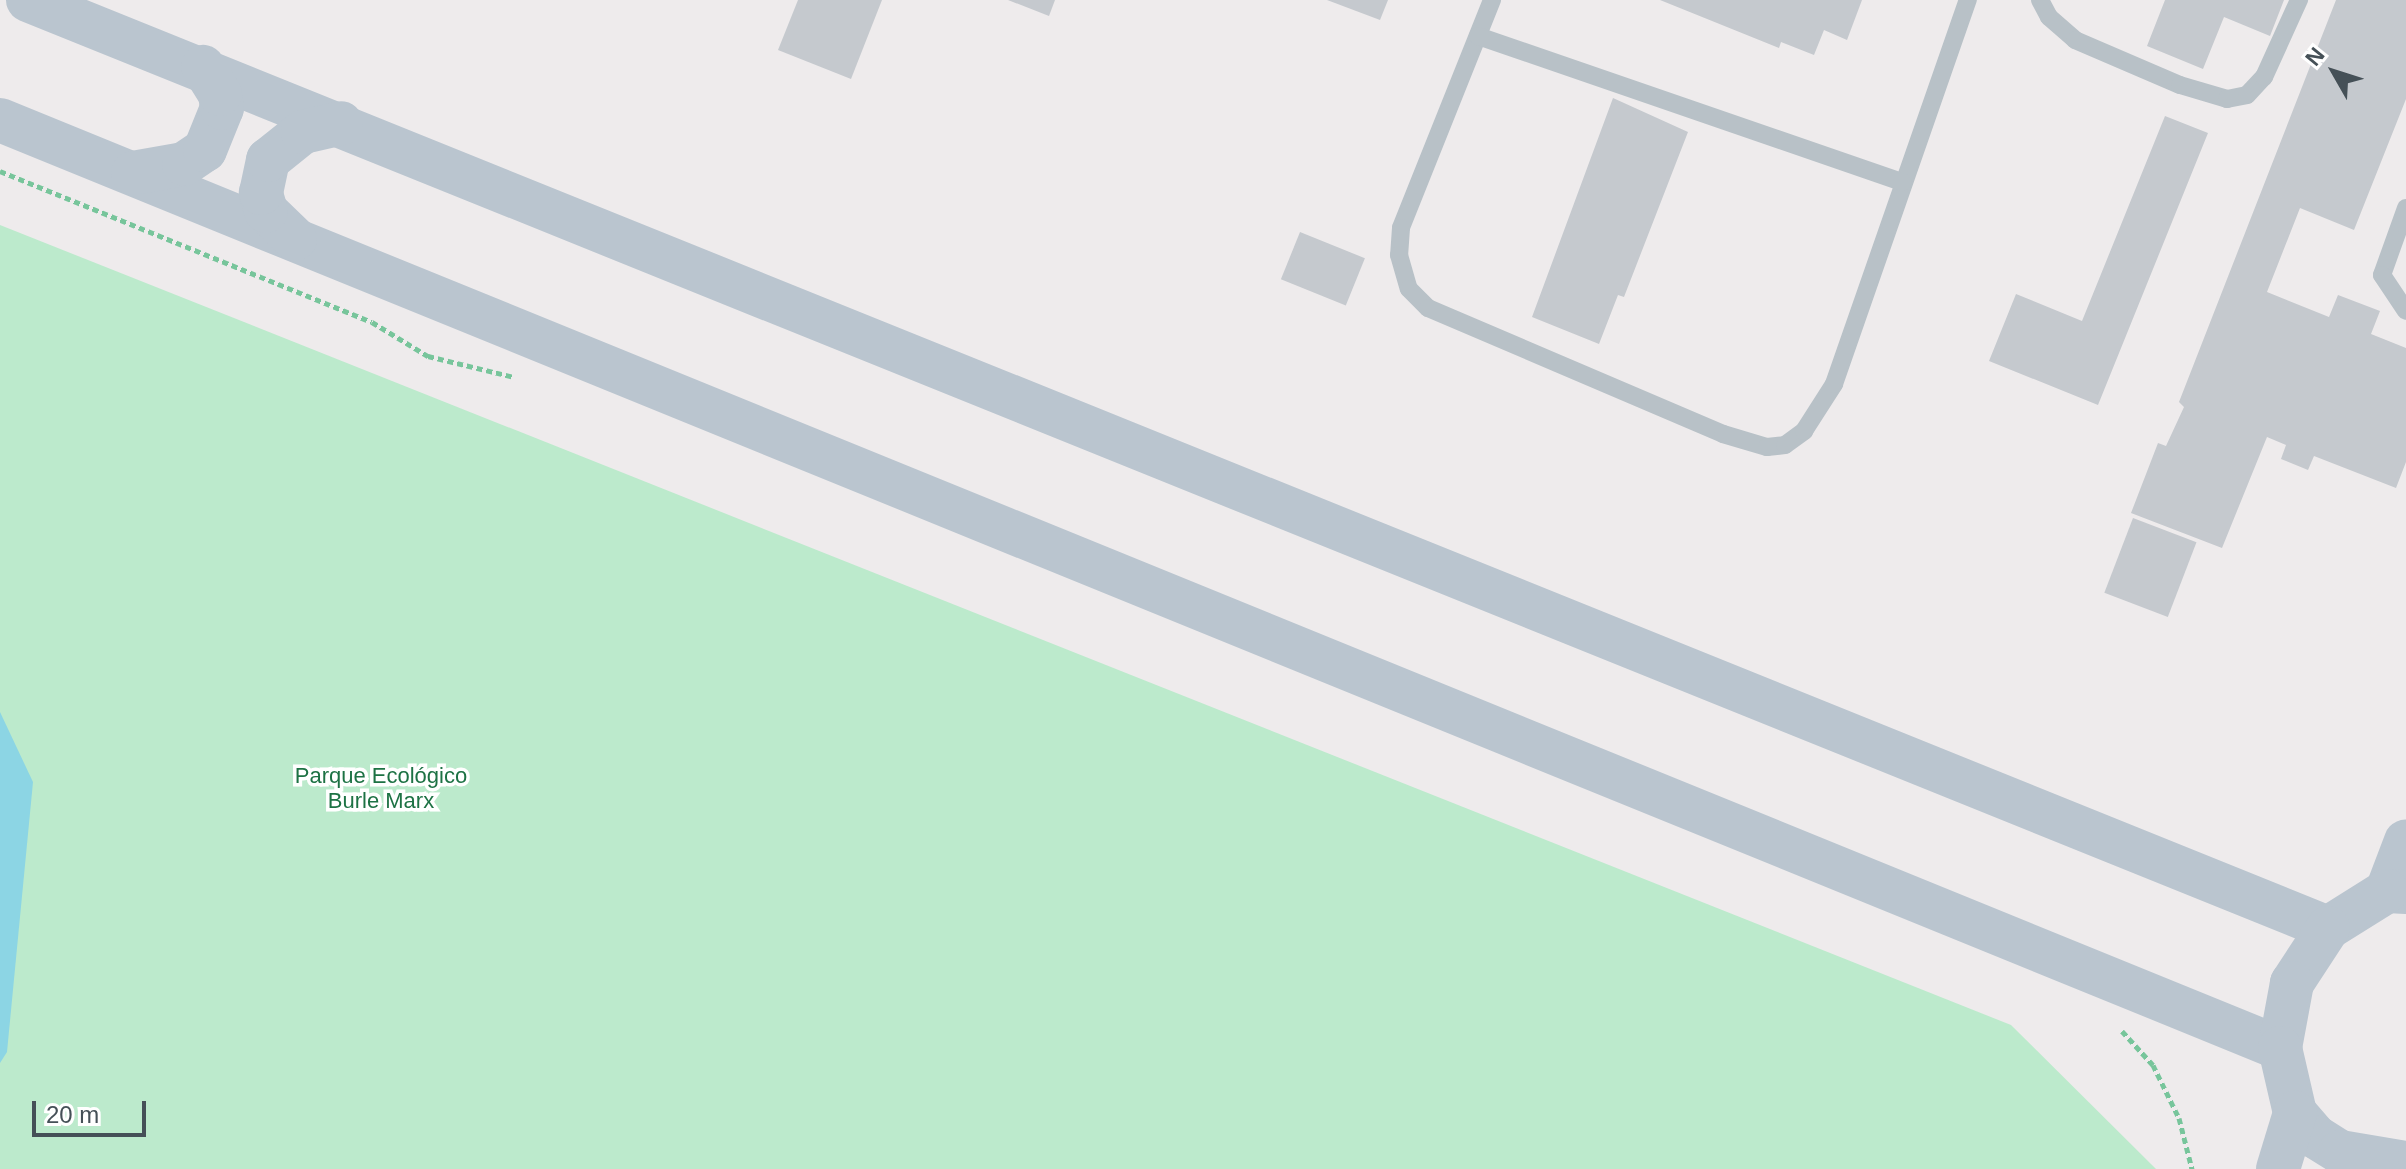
<!DOCTYPE html>
<meta charset="utf-8">
<style>
body{margin:0}
#map{position:relative;width:2406px;height:1169px;overflow:hidden;background:#eeebec;font-family:Arial,sans-serif}
div>[style]{position:absolute}
.green>*{inset:0;background:#bceacc}
.water>*{inset:0;background:#8cd5e4}
.building>*{inset:0;background:#c5c9ce;transform-origin:0 0}
.path>*{height:5px;margin-top:-2.5px;transform-origin:0;background:repeating-linear-gradient(90deg,#77c59b 0 6px,transparent 0 10px)}
.lane>*{height:18px;margin:-9px;padding:0 9px;transform-origin:9px;border-radius:9px;background:#b8c1c7}
.secondary>*{height:44px;margin:-22px;padding:0 22px;transform-origin:22px;border-radius:22px;background:#bac5cf}
span{translate:-50% -50%;white-space:nowrap;text-align:center;line-height:1.15;-webkit-text-stroke:7px #fff;paint-order:stroke}
.park-label{font-size:22px;color:#1d7244}
.north{position:absolute;left:2294px;top:32px;width:80px;height:80px;-webkit-text-stroke:6px #fff;paint-order:stroke;rotate:309deg;font-size:22px;font-weight:700;line-height:32px;text-align:center;color:#455057}
.north::after{content:'';display:block;margin:auto;width:28px;height:36px;background:#455057;clip-path:polygon(50% 0,100% 100%,50% 72%,0 100%)}
.scale{position:absolute;left:32px;top:1101px;width:114px;height:36px;box-sizing:border-box;border:4px solid #455057;border-top:0;padding-left:10px;font-size:24px;line-height:28px;white-space:nowrap;color:#455057;-webkit-text-stroke:6px #fff;paint-order:stroke}
</style>
<div id="map">
<div class="green">
<div style="clip-path:polygon(0 225px,2011px 1025px,2156px 1169px,0 1169px)"></div>
</div>
<div class="water">
<div style="clip-path:polygon(0 712px,33px 782px,7px 1052px,0 1063px)"></div>
</div>
<div class="building">
<div style="clip-path:polygon(798px 0,882px 0,851px 79px,778px 50px)"></div>
<div style="clip-path:polygon(1008px 0,1055px 0,1049px 16px)"></div>
<div style="clip-path:polygon(1327px 0,1388px 0,1380px 20px)"></div>
<div style="clip-path:polygon(1660px 0,1862px 0,1847px 40px,1824px 30px,1814px 55px,1781px 42px,1779px 48px)"></div>
<div style="clip-path:polygon(2165px 0,2284px 0,2270px 36px,2224px 17px,2203px 69px,2147px 46px)"></div>
<div style="clip-path:polygon(2336px 0,2406px 0,2406px 99px,2354px 230px,2300px 208px,2267px 292px,2329px 317px,2338px 295px,2380px 311px,2371px 334px,2406px 348px,2406px 462px,2396px 488px,2314px 456px,2308px 470px,2281px 459px,2286px 445px,2267px 437px,2222px 548px,2131px 513px,2158px 443px,2166px 446px,2184px 407px,2179px 402px)"></div>
<div style="clip-path:polygon(1613px 98px,1688px 132px,1624px 297px,1618px 295px,1599px 344px,1532px 317px)"></div>
<div style="clip-path:polygon(2165px 116px,2208px 133px,2098px 405px,1989px 361px,2016px 294px,2082px 321px)"></div>
<div style="left:1300px;top:232px;width:70px;height:51px;rotate:22deg"></div>
<div style="left:2133px;top:518px;width:68px;height:80px;rotate:21deg"></div>
</div>
<div class="path">
<div style="left:0;top:171px;width:401px;rotate:22.1deg"></div>
<div style="left:372px;top:322px;width:66px;rotate:31.3deg"></div>
<div style="left:428px;top:356px;width:89px;rotate:13.7deg"></div>
<div style="left:2122px;top:1031px;width:46px;rotate:47.6deg"></div>
<div style="left:2153px;top:1065px;width:59px;rotate:63.9deg"></div>
<div style="left:2179px;top:1118px;width:53px;rotate:75.7deg"></div>
</div>
<div class="lane">
<div style="left:1492px;top:0;width:245px;rotate:111.8deg"></div>
<div style="left:1401px;top:228px;width:27px;rotate:94deg"></div>
<div style="left:1399px;top:255px;width:35px;rotate:74deg"></div>
<div style="left:1409px;top:289px;width:27px;rotate:45deg"></div>
<div style="left:1428px;top:308px;width:321px;rotate:23.1deg"></div>
<div style="left:1723px;top:434px;width:46px;rotate:16.5deg"></div>
<div style="left:1767px;top:447px;width:18px;rotate:-6deg"></div>
<div style="left:1785px;top:445px;width:24px;rotate:-36deg"></div>
<div style="left:1804px;top:431px;width:56px;rotate:-57.4deg"></div>
<div style="left:1834px;top:384px;width:407px;rotate:-70.8deg"></div>
<div style="left:2040px;top:0;width:19px;rotate:62deg"></div>
<div style="left:2049px;top:17px;width:35px;rotate:41deg"></div>
<div style="left:2075px;top:40px;width:114px;rotate:23.2deg"></div>
<div style="left:2180px;top:85px;width:49px;rotate:16.6deg"></div>
<div style="left:2227px;top:99px;width:20px;rotate:-11deg"></div>
<div style="left:2247px;top:95px;width:25px;rotate:-47deg"></div>
<div style="left:2264px;top:77px;width:85px;rotate:-65.6deg"></div>
<div style="left:1478px;top:36px;width:449px;rotate:19deg"></div>
<div style="left:2406px;top:208px;width:71px;rotate:109.7deg"></div>
<div style="left:2382px;top:275px;width:43px;rotate:56.3deg"></div>
</div>
<div class="secondary">
<div style="left:28px;top:0;width:2480px;rotate:21.97deg"></div>
<div style="left:0;top:120px;width:2462px;rotate:22.15deg"></div>
<div style="left:133px;top:173px;width:52px;rotate:-10deg"></div>
<div style="left:184px;top:164px;width:25px;rotate:-34deg"></div>
<div style="left:205px;top:150px;width:45px;rotate:-68deg"></div>
<div style="left:222px;top:108px;width:14px;rotate:-98deg"></div>
<div style="left:220px;top:94px;width:32px;rotate:-122deg"></div>
<div style="left:295px;top:239px;width:40px;rotate:-136deg"></div>
<div style="left:266px;top:211px;width:19px;rotate:-106deg"></div>
<div style="left:261px;top:193px;width:34px;rotate:-78deg"></div>
<div style="left:268px;top:160px;width:45px;rotate:-38.7deg"></div>
<div style="left:303px;top:132px;width:39px;rotate:-13deg"></div>
<div style="left:2387px;top:891px;width:53px;rotate:-69.2deg"></div>
<div style="left:2406px;top:892px;width:19px;rotate:-177deg"></div>
<div style="left:2387px;top:891px;width:70px;rotate:147.9deg"></div>
<div style="left:2328px;top:928px;width:66px;rotate:123.2deg"></div>
<div style="left:2292px;top:983px;width:66px;rotate:100.5deg"></div>
<div style="left:2280px;top:1048px;width:67px;rotate:77deg"></div>
<div style="left:2295px;top:1113px;width:32px;rotate:49deg"></div>
<div style="left:2316px;top:1137px;width:28px;rotate:32deg"></div>
<div style="left:2340px;top:1152px;width:67px;rotate:9.5deg"></div>
<div style="left:2278px;top:1169px;width:59px;rotate:-73.1deg"></div>
</div>
<div class="park-label">
<span style="left:381px;top:788px">Parque Ecológico<br>Burle Marx</span>
</div>
<div class="north">N</div>
<div class="scale">20 m</div>
</div>
